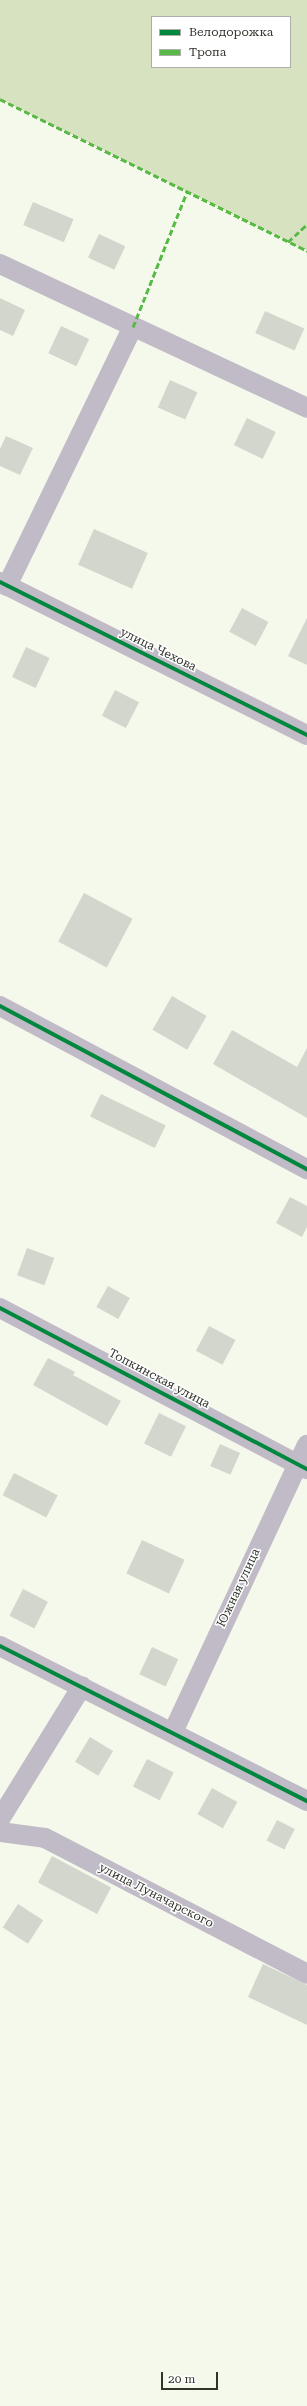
<!DOCTYPE html>
<meta charset="utf-8">
<style>
body{margin:0}
#map{position:relative;width:307px;height:2406px;overflow:hidden;background:#f5f9ec;font-family:"Roboto Serif",serif}
div>[style]{position:absolute}
.green>*{inset:0;background:#d7e3c0}
.building>*{inset:0;background:#d3d6cc;transform-origin:0 0}
.minor>*{height:20px;margin:-10px;padding:0 10px;transform-origin:10px;border-radius:10px;background:#c1bbc7}
.quiet>*{height:3px;margin-top:-1.5px;transform-origin:0;background:repeating-linear-gradient(90deg,#58b947 0 6px,transparent 0 9px)}
.cycleway>*{height:4px;margin:-2px;padding:0 2px;transform-origin:2px;border-radius:2px;background:#00873e}
span{translate:-50% -50%;white-space:nowrap;text-align:center;line-height:1.15;-webkit-text-stroke:3px #fff;paint-order:stroke}
.street-label{font-size:12px;color:#30342b}
.legend{position:absolute;left:151px;top:16px;width:140px;height:52px;box-sizing:border-box;background:#fff;border:1px solid #acaeaa;margin:0;padding:5px 7px;list-style:none;font-size:12px;color:#30342b}
.legend li{display:flex;align-items:center;gap:8px;height:20px}
.legend b{width:20px;border:1px solid #acaeaa}
.scale{position:absolute;left:161px;top:2372px;width:57px;height:18px;box-sizing:border-box;border:2px solid #30342b;border-top:0;padding-left:5px;font-size:12px;line-height:14px;white-space:nowrap;color:#30342b;-webkit-text-stroke:3px #fff;paint-order:stroke}
</style>
<div id="map">
<div class="green">
<div style="clip-path:polygon(evenodd,0 0,307px 0,307px 251px,0 99px,0 0,152px 17px,290px 17px,290px 67px,152px 67px,152px 17px)"></div>
</div>
<div class="building">
<div style="left:33px;top:202px;width:44px;height:25px;rotate:23deg"></div>
<div style="left:99px;top:234px;width:29px;height:26px;rotate:25deg"></div>
<div style="clip-path:polygon(0 298px,25px 310px,13px 336px,0 330px)"></div>
<div style="left:265px;top:311px;width:43px;height:24px;rotate:24deg"></div>
<div style="left:61px;top:326px;width:31px;height:30px;rotate:25deg"></div>
<div style="left:170px;top:380px;width:30px;height:30px;rotate:24deg"></div>
<div style="left:247px;top:418px;width:32px;height:30px;rotate:26deg"></div>
<div style="clip-path:polygon(6px 436px,33px 448px,20px 475px,0 466px,0 449px)"></div>
<div style="left:94px;top:529px;width:59px;height:39px;rotate:24deg"></div>
<div style="left:242px;top:608px;width:30px;height:27px;rotate:28deg"></div>
<div style="clip-path:polygon(307px 618px,307px 665px,288px 656px)"></div>
<div style="left:26px;top:647px;width:26px;height:33px;rotate:25deg"></div>
<div style="left:115px;top:690px;width:27px;height:29px;rotate:27deg"></div>
<div style="left:84px;top:893px;width:55px;height:55px;rotate:28deg"></div>
<div style="left:172px;top:996px;width:40px;height:39px;rotate:30deg"></div>
<div style="clip-path:polygon(232px 1030px,297px 1067px,307px 1048px,307px 1118px,213px 1064px)"></div>
<div style="left:101px;top:1094px;width:72px;height:25px;rotate:26deg"></div>
<div style="clip-path:polygon(290px 1197px,307px 1206px,307px 1227px,302px 1237px,276px 1223px)"></div>
<div style="left:27px;top:1248px;width:29px;height:29px;rotate:20deg"></div>
<div style="left:108px;top:1286px;width:25px;height:24px;rotate:29deg"></div>
<div style="left:209px;top:1326px;width:30px;height:28px;rotate:28deg"></div>
<div style="clip-path:polygon(48px 1358px,75px 1372px,73px 1375px,121px 1401px,107px 1426px,33px 1385px)"></div>
<div style="left:159px;top:1413px;width:30px;height:34px;rotate:26deg"></div>
<div style="left:220px;top:1444px;width:22px;height:24px;rotate:24deg"></div>
<div style="left:14px;top:1473px;width:49px;height:25px;rotate:27deg"></div>
<div style="left:142px;top:1540px;width:47px;height:37px;rotate:25deg"></div>
<div style="left:23px;top:1589px;width:28px;height:30px;rotate:27deg"></div>
<div style="left:152px;top:1647px;width:29px;height:30px;rotate:25deg"></div>
<div style="left:90px;top:1737px;width:27px;height:29px;rotate:31deg"></div>
<div style="left:147px;top:1759px;width:30px;height:31px;rotate:27deg"></div>
<div style="left:212px;top:1788px;width:29px;height:30px;rotate:29deg"></div>
<div style="left:277px;top:1820px;width:20px;height:23px;rotate:27deg"></div>
<div style="left:52px;top:1856px;width:67px;height:30px;rotate:28deg"></div>
<div style="left:18px;top:1904px;width:30px;height:28px;rotate:33deg"></div>
<div style="clip-path:polygon(263px 1964px,307px 1985px,307px 2025px,248px 1997px)"></div>
</div>
<div class="minor">
<div style="left:0;top:264px;width:339px;rotate:25.1deg"></div>
<div style="left:0;top:582px;width:343px;rotate:26.5deg"></div>
<div style="left:7px;top:586px;width:288px;rotate:-64.1deg"></div>
<div style="left:0;top:1006px;width:348px;rotate:28deg"></div>
<div style="left:0;top:1308px;width:347px;rotate:27.7deg"></div>
<div style="left:0;top:1646px;width:344px;rotate:26.8deg"></div>
<div style="left:173px;top:1732px;width:317px;rotate:-65deg"></div>
<div style="left:0;top:1819px;width:156px;rotate:-58.3deg"></div>
<div style="left:0;top:1832px;width:45px;rotate:7.6deg"></div>
<div style="left:45px;top:1838px;width:295px;rotate:27.4deg"></div>
</div>
<div class="quiet">
<div style="left:0;top:99px;width:343px;rotate:26.3deg"></div>
<div style="left:288px;top:242px;width:26px;rotate:-43deg"></div>
<div style="left:133px;top:327px;width:145px;rotate:-68.2deg"></div>
</div>
<div class="cycleway">
<div style="left:0;top:582px;width:343px;rotate:26.5deg"></div>
<div style="left:0;top:1006px;width:348px;rotate:28deg"></div>
<div style="left:0;top:1308px;width:347px;rotate:27.7deg"></div>
<div style="left:0;top:1646px;width:344px;rotate:26.8deg"></div>
</div>
<div class="street-label">
<span style="left:158px;top:650px;rotate:26deg">улица Чехова</span>
<span style="left:159px;top:1379px;rotate:28deg">Топкинская улица</span>
<span style="left:239px;top:1588px;rotate:-65deg">Южная улица</span>
<span style="left:156px;top:1896px;rotate:27deg">улица Луначарского</span>
</div>
<ul class="legend">
<li><b style="height:5px;background:#00873e"></b>Велодорожка</li>
<li><b style="height:5px;background:#58b947"></b>Тропа</li>
</ul>
<div class="scale">20 m</div>
</div>
